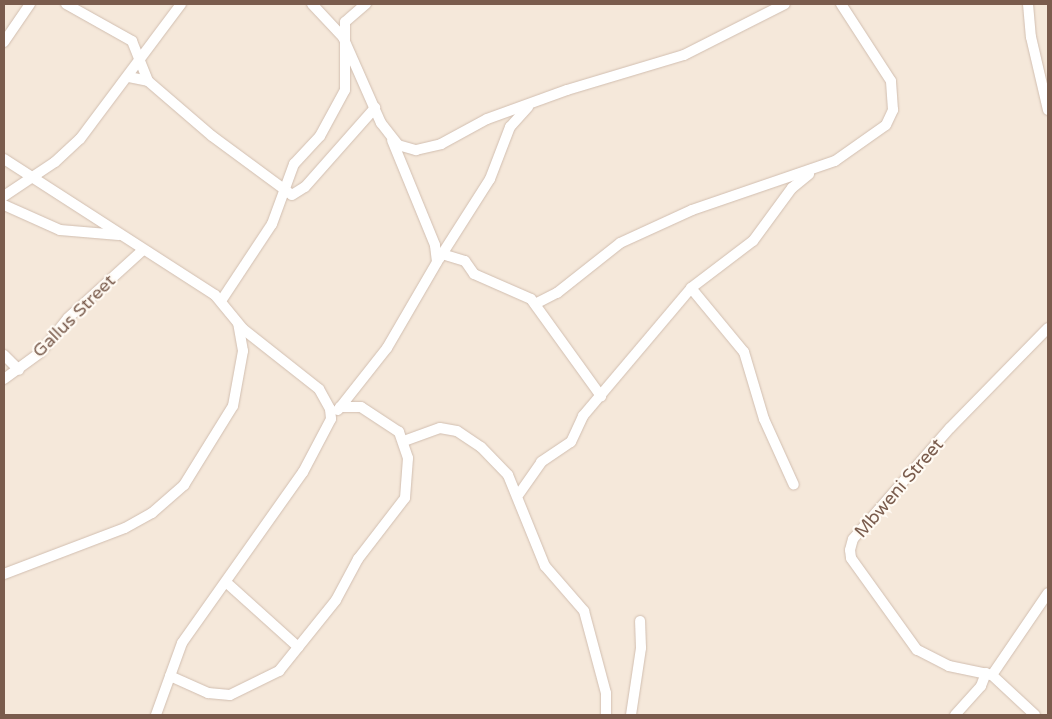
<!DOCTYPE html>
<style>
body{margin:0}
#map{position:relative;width:1052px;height:719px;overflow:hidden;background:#fdf6ec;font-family:"Varela Round",sans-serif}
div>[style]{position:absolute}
.residential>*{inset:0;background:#f5e8da;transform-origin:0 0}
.roads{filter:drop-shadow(0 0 1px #d1beb0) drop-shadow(0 0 1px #d1beb0)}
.minor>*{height:10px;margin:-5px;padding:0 5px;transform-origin:5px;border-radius:5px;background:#fff}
span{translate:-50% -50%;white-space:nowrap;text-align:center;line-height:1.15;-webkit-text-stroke:4.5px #fffaf3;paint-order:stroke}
.street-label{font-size:18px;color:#7a5c4d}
.frame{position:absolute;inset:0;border:5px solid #7a5c4d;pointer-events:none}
</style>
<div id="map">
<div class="residential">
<div style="left:4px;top:4px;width:1044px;height:711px"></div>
</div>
<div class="roads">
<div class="minor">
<div style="left:66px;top:4px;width:76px;rotate:29.3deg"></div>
<div style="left:132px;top:41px;width:43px;rotate:68.2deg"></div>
<div style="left:312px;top:4px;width:45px;rotate:46.8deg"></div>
<div style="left:343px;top:37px;width:94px;rotate:66.2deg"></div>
<div style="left:381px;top:123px;width:28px;rotate:52deg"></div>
<div style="left:398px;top:145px;width:19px;rotate:16deg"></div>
<div style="left:416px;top:150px;width:26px;rotate:-13deg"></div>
<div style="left:441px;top:144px;width:52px;rotate:-28.5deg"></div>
<div style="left:487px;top:119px;width:85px;rotate:-19.9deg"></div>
<div style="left:567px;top:90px;width:122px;rotate:-16.7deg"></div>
<div style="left:684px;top:55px;width:113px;rotate:-26.8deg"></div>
<div style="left:1028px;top:4px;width:33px;rotate:85deg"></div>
<div style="left:1031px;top:37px;width:75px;rotate:76.9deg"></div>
<div style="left:4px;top:42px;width:46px;rotate:-55.6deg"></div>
<div style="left:129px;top:77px;width:19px;rotate:12deg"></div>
<div style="left:148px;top:81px;width:84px;rotate:40.7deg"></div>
<div style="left:212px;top:136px;width:99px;rotate:36.4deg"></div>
<div style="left:292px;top:195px;width:15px;rotate:-32deg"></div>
<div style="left:305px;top:187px;width:106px;rotate:-48.5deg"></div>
<div style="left:4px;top:159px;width:251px;rotate:32.8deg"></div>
<div style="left:215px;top:295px;width:44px;rotate:50.5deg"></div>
<div style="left:243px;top:329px;width:97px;rotate:38.3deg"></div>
<div style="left:319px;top:389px;width:23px;rotate:61deg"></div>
<div style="left:330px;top:409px;width:10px;rotate:84deg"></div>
<div style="left:331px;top:419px;width:60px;rotate:117.8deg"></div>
<div style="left:303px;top:472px;width:209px;rotate:125.3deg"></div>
<div style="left:182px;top:643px;width:77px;rotate:109.9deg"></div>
<div style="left:4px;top:196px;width:61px;rotate:-33.7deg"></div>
<div style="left:55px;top:162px;width:34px;rotate:-43deg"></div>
<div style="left:80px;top:139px;width:169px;rotate:-53.2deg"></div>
<div style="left:4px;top:205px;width:61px;rotate:24.1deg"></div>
<div style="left:60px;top:230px;width:59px;rotate:4.8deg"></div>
<div style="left:442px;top:254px;width:24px;rotate:17deg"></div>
<div style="left:465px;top:261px;width:16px;rotate:55deg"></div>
<div style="left:474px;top:274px;width:62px;rotate:23.7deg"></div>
<div style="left:531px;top:299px;width:120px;rotate:54.2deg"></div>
<div style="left:439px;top:259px;width:95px;rotate:-57.5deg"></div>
<div style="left:490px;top:179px;width:56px;rotate:-69deg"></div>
<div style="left:510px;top:127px;width:27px;rotate:-48deg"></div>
<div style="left:691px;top:288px;width:83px;rotate:50.4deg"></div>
<div style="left:744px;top:352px;width:70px;rotate:73.4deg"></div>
<div style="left:764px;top:419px;width:72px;rotate:65.6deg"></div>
<div style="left:221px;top:301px;width:92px;rotate:-56.5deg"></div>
<div style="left:272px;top:224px;width:64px;rotate:-69.9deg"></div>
<div style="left:294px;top:164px;width:38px;rotate:-47deg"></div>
<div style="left:320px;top:136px;width:52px;rotate:-61.5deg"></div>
<div style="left:345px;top:90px;width:68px;rotate:-90deg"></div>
<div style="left:345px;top:22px;width:28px;rotate:-41deg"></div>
<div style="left:535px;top:304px;width:25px;rotate:-27deg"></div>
<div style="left:557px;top:293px;width:80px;rotate:-38.4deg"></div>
<div style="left:620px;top:243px;width:79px;rotate:-24.6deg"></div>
<div style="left:692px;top:210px;width:151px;rotate:-18.9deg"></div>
<div style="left:835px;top:161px;width:62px;rotate:-35.2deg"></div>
<div style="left:886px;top:125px;width:17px;rotate:-65deg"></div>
<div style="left:893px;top:110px;width:29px;rotate:-94deg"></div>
<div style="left:891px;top:81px;width:92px;rotate:-123deg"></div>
<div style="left:4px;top:355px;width:21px;rotate:45deg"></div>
<div style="left:4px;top:379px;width:46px;rotate:-36.1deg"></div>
<div style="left:41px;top:352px;width:43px;rotate:-51.5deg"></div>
<div style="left:68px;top:318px;width:100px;rotate:-42.2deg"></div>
<div style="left:338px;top:410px;width:79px;rotate:-51.7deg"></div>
<div style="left:387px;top:348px;width:99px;rotate:-59.8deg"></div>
<div style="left:437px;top:262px;width:17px;rotate:-97deg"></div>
<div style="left:435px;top:245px;width:113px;rotate:-112.3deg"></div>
<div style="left:404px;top:441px;width:38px;rotate:-20deg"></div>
<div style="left:440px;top:428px;width:17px;rotate:10deg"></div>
<div style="left:457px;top:431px;width:29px;rotate:34deg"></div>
<div style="left:481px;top:447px;width:39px;rotate:46deg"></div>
<div style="left:508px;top:475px;width:98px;rotate:67.9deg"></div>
<div style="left:545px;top:566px;width:60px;rotate:49.1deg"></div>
<div style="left:584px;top:611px;width:85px;rotate:75deg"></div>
<div style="left:606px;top:693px;width:22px;rotate:90deg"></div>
<div style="left:519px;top:494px;width:39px;rotate:-55deg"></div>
<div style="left:541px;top:462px;width:36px;rotate:-34deg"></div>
<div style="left:571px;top:442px;width:29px;rotate:-65deg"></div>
<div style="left:583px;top:416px;width:167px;rotate:-49.8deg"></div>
<div style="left:691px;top:288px;width:78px;rotate:-37.2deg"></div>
<div style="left:753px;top:241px;width:66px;rotate:-53.7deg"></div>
<div style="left:792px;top:188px;width:22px;rotate:-39deg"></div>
<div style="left:4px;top:574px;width:129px;rotate:-20.8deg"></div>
<div style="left:125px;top:528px;width:31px;rotate:-29deg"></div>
<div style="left:152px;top:513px;width:43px;rotate:-41.2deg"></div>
<div style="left:184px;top:485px;width:93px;rotate:-58.2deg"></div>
<div style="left:233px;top:406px;width:56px;rotate:-79.7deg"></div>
<div style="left:243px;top:351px;width:27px;rotate:-100deg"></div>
<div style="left:227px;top:583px;width:96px;rotate:42deg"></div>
<div style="left:992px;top:675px;width:99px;rotate:-55.7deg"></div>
<div style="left:170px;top:676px;width:42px;rotate:24.1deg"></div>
<div style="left:208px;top:693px;width:22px;rotate:5deg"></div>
<div style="left:230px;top:695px;width:55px;rotate:-26.1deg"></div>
<div style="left:279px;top:671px;width:91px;rotate:-51.2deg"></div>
<div style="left:336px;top:600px;width:47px;rotate:-61.8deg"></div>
<div style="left:358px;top:559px;width:77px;rotate:-52.4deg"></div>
<div style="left:405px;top:498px;width:40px;rotate:-85.7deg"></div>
<div style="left:408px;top:458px;width:28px;rotate:-109deg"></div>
<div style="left:399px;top:432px;width:45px;rotate:-146.7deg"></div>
<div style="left:361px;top:407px;width:21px;rotate:180deg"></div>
<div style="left:631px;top:715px;width:68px;rotate:-81.5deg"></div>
<div style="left:641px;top:648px;width:27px;rotate:-92deg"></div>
<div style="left:955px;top:715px;width:39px;rotate:-48deg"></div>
<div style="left:981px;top:686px;width:14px;rotate:-69deg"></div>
<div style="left:1035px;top:715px;width:59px;rotate:-137.1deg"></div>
<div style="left:992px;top:675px;width:44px;rotate:-168.2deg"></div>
<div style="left:949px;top:666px;width:36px;rotate:-153deg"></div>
<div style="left:917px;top:650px;width:113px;rotate:-125.7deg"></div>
<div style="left:851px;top:558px;width:8px;rotate:-97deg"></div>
<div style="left:850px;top:550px;width:11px;rotate:-75deg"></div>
<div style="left:853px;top:539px;width:147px;rotate:-48.9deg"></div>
<div style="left:950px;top:428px;width:140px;rotate:-45.6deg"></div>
</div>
</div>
<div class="street-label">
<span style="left:74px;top:316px;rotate:-45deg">Gallus Street</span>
<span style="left:899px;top:488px;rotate:-49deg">Mbweni Street</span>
</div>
<div class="frame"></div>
</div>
